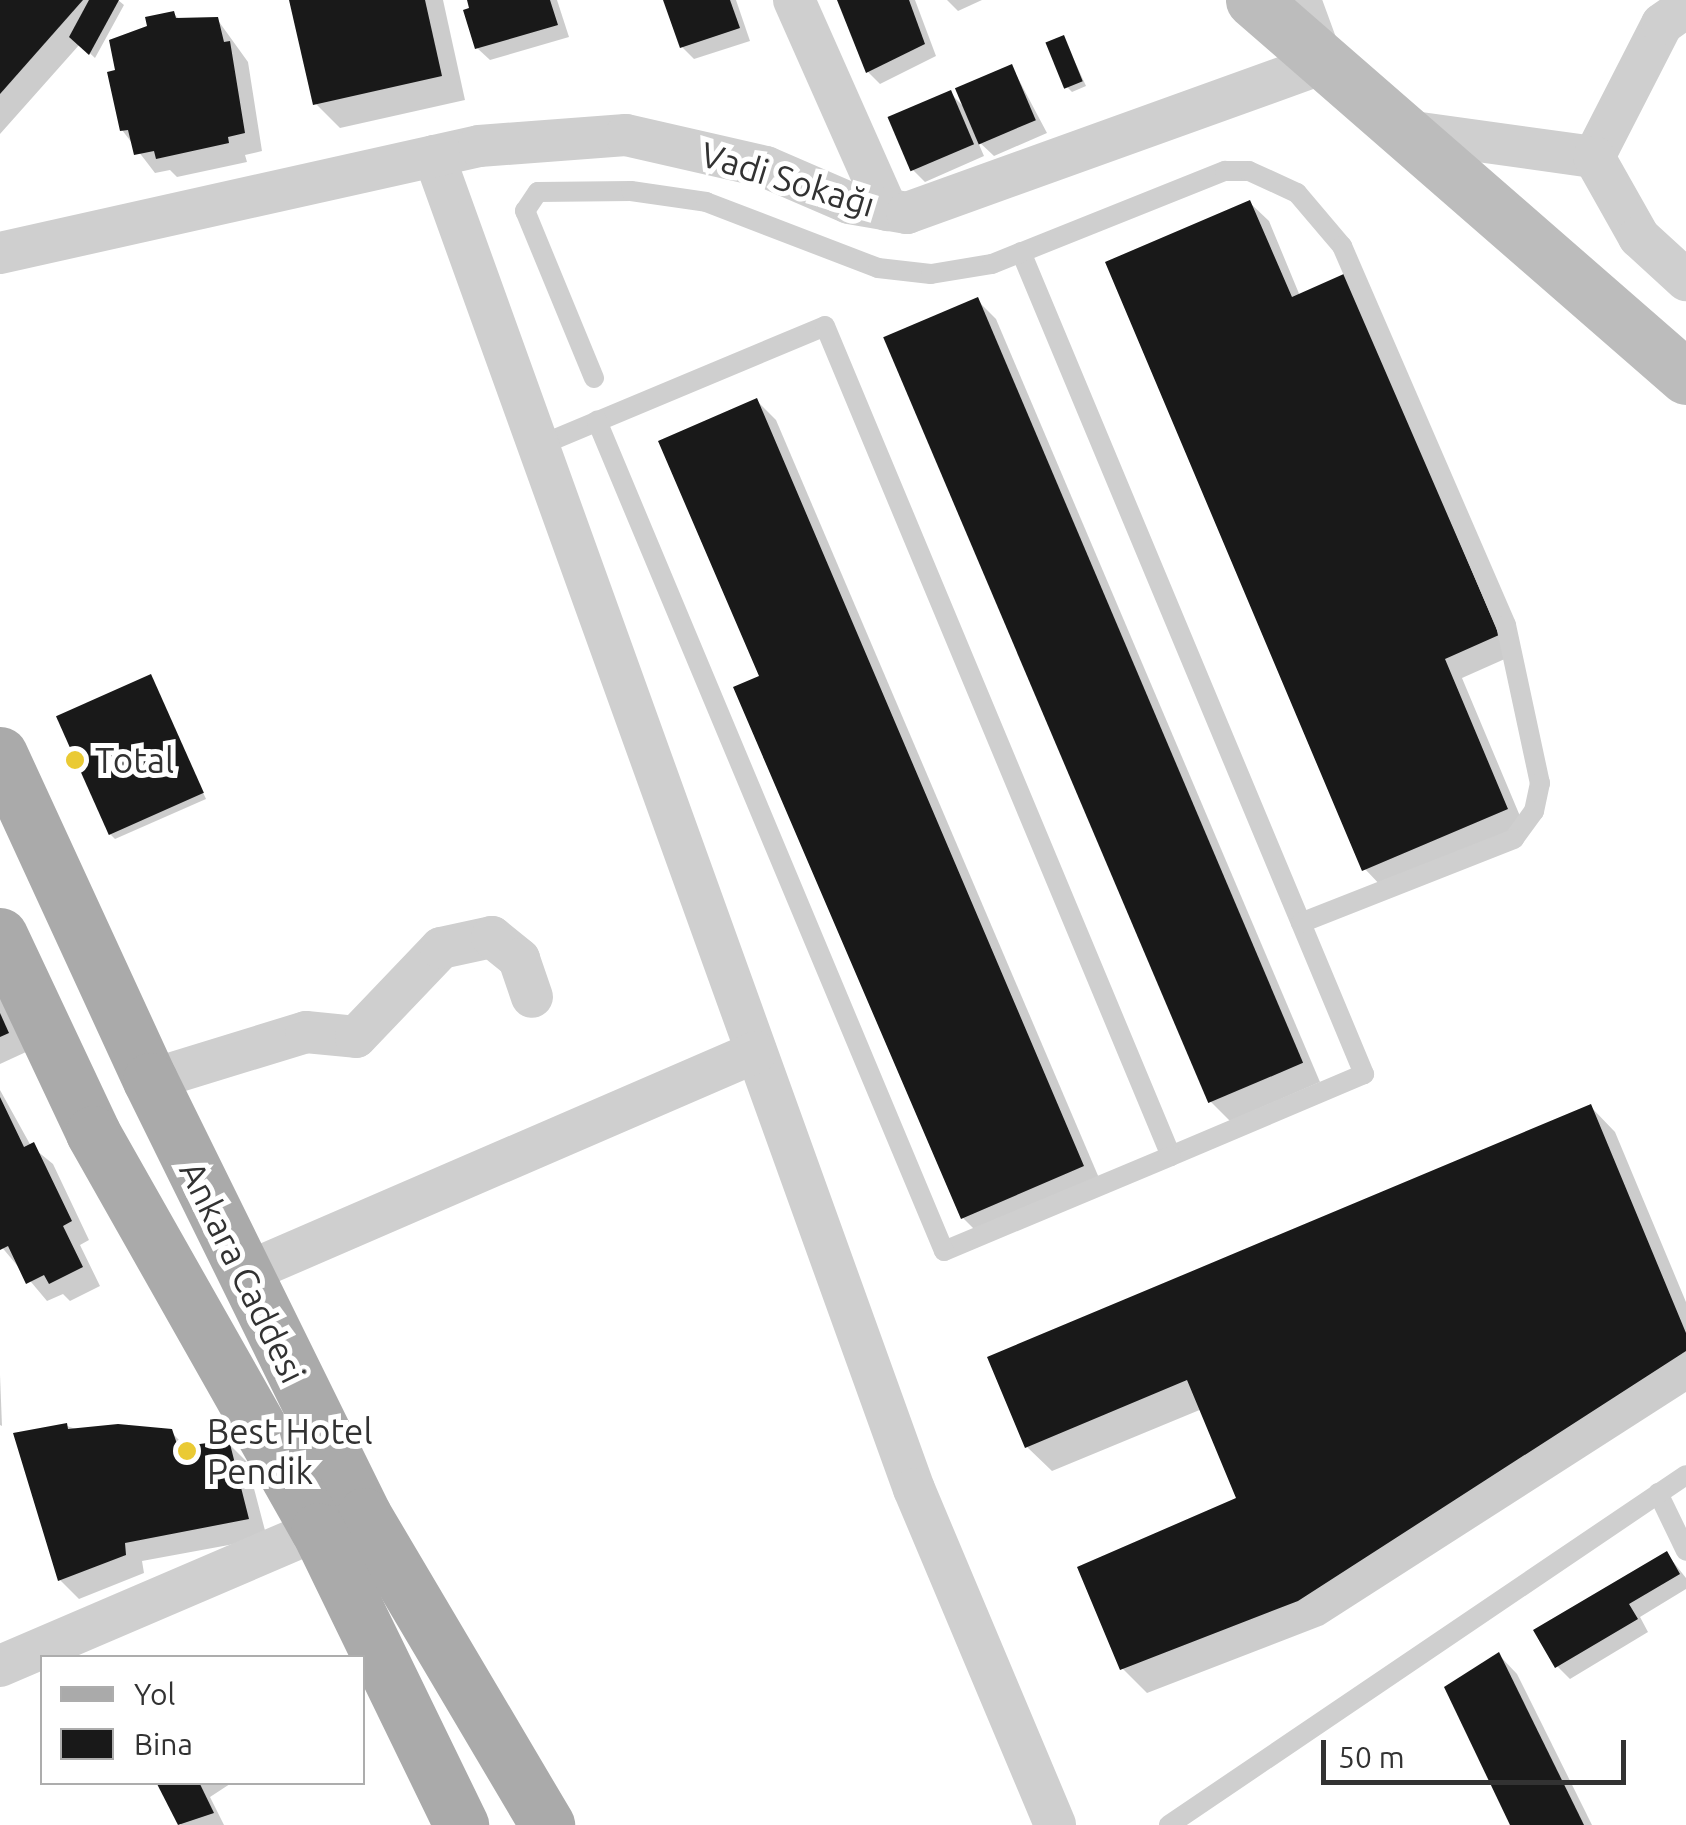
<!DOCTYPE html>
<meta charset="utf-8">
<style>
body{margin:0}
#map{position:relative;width:1686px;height:1825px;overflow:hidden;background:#fff;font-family:Ubuntu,sans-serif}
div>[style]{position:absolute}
.shadow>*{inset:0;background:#0003}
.building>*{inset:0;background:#191919;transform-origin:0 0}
.lane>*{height:20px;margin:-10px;padding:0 10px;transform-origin:10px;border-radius:10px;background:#cfcfcf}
.street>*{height:42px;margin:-21px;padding:0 21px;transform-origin:21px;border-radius:21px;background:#cfcfcf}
.secondary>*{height:55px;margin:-27.5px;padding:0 27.5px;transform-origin:27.5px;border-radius:27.5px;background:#bcbcbc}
.primary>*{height:55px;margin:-27.5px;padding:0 27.5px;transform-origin:27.5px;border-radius:27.5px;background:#aaa}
.dots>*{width:28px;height:28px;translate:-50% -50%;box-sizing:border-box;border:5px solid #fff;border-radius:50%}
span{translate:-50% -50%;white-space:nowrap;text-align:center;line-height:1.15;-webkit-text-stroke:10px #fff;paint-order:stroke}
.street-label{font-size:35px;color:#323232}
.poi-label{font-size:35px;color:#323232}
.left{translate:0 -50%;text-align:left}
.legend{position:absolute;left:40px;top:1655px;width:325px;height:130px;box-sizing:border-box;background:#fff;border:2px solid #adadad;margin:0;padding:12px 18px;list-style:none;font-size:30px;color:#323232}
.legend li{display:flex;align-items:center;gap:20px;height:50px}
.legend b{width:50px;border:2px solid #adadad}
.scale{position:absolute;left:1321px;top:1740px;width:305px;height:45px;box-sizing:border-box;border:5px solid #323232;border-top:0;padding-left:12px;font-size:30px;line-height:35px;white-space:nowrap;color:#323232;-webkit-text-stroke:8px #fff;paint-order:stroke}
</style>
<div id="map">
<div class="shadow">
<div style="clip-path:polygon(0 0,118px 0,124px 5px,95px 58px,80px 44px,0 134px)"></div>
<div style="clip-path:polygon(292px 0,443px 0,465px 100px,340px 128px,315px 103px)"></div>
<div style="clip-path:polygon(470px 0,557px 0,569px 37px,490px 60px,477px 48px)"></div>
<div style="clip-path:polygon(666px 0,736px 0,750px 41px,694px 59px,682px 47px)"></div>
<div style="clip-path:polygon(840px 0,915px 0,936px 56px,880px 84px,868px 72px)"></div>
<div style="clip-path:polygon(947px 0,982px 0,958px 11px)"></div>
<div style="clip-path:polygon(174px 14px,180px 20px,217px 19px,248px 62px,262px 151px,245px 155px,247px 162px,177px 177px,170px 170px,155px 173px,122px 130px,118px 72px,150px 28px)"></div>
<div style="clip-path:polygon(1064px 38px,1086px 86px,1072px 92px,1067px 87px)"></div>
<div style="clip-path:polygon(1012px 67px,1047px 133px,994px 156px,977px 140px,984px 156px,925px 182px,912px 169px,950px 93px,966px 109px)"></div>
<div style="clip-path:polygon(1250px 203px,1269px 221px,1300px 296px,1346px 276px,1516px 654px,1462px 678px,1525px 828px,1383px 888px,1365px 869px)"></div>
<div style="clip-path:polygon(977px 300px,996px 319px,1320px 1082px,1230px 1121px,1211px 1102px)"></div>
<div style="clip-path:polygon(757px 401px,776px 420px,1102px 1185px,982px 1237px,963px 1218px,762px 678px)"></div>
<div style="clip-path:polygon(150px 677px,206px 799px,115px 839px,110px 834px)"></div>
<div style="clip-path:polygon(0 994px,26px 1052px,0 1064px)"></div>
<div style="clip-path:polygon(0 1090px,31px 1146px,53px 1164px,89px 1240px,80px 1245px,100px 1286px,70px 1301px,63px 1294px,47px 1301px,0 1245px)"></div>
<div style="clip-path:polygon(1591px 1107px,1615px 1132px,1686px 1302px,1686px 1392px,1323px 1625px,1147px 1693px,1122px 1668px,1239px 1499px,1202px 1409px,1052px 1471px,1027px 1447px)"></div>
<div style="clip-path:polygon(0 1375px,2px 1426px,0 1425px)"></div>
<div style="clip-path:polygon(67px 1426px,85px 1432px,171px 1432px,187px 1448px,228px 1443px,247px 1462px,267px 1538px,142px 1561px,144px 1573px,79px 1599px,60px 1580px,16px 1435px)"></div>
<div style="clip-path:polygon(1667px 1554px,1686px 1578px,1686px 1589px,1640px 1617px,1648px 1632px,1570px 1679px,1557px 1666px)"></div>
<div style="clip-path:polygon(1499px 1655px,1517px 1674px,1592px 1825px,1514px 1825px)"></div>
<div style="clip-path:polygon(159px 1782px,233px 1782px,210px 1797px,224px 1825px,181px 1825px)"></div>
</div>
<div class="building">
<div style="clip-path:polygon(0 0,83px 0,0 94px)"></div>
<div style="clip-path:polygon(89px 0,119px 0,89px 55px,69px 37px)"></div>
<div style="clip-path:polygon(289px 0,425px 0,442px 76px,313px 105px)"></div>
<div style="clip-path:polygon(467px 0,550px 0,558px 25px,475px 49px,463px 10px,469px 8px)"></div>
<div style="clip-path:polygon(663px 0,730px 0,740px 28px,680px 48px)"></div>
<div style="clip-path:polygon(837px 0,909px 0,925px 44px,866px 73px)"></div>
<div style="clip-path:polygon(174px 11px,176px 18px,218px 17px,224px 42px,230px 41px,245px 133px,228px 137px,229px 143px,156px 159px,154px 151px,134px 155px,128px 130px,120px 131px,107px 72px,115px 70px,109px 40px,147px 26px,145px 17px)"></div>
<div style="left:1064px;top:35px;width:50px;height:20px;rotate:68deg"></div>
<div style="left:1012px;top:64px;width:61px;height:62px;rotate:67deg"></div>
<div style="left:951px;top:90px;width:59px;height:69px;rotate:67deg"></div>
<div style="clip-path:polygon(1250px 200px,1292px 297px,1346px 273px,1499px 635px,1445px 659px,1508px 809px,1362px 871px,1105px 262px)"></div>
<div style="left:978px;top:297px;width:832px;height:103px;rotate:67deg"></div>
<div style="clip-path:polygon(757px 398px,1084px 1166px,961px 1219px,733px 687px,759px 676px,658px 441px)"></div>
<div style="left:151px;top:674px;width:130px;height:104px;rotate:66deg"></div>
<div style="clip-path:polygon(0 1013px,9px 1033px,0 1037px)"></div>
<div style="clip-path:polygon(0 1097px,24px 1147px,34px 1142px,72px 1221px,63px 1226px,83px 1267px,49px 1284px,44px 1275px,26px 1284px,8px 1246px,0 1250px)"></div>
<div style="clip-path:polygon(1591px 1104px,1686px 1333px,1686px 1351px,1298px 1601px,1120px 1670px,1077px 1567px,1236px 1498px,1187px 1380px,1025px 1448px,987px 1357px)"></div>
<div style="clip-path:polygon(67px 1423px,68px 1429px,118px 1424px,172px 1429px,178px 1447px,229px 1440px,249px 1519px,125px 1543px,126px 1555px,58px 1581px,13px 1433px)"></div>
<div style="clip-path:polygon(1667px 1551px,1680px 1574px,1629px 1604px,1638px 1619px,1555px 1668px,1533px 1630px)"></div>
<div style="clip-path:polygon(1499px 1652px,1584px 1825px,1510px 1825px,1444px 1687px)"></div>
<div style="clip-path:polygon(156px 1782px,199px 1782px,214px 1813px,178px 1825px)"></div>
</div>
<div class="lane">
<div style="left:1021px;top:252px;width:891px;rotate:67.35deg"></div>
<div style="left:1364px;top:1074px;width:210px;rotate:157deg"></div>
<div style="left:594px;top:378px;width:181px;rotate:-112.4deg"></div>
<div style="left:525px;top:211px;width:23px;rotate:-56deg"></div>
<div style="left:538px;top:192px;width:93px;rotate:-0.6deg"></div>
<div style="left:631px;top:191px;width:76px;rotate:8.3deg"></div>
<div style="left:706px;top:202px;width:184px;rotate:21deg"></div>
<div style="left:878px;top:268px;width:53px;rotate:6.5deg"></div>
<div style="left:931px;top:274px;width:62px;rotate:-9.3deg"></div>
<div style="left:992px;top:264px;width:251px;rotate:-21.8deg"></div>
<div style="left:1225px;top:171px;width:24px"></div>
<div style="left:1249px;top:171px;width:53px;rotate:24.6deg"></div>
<div style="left:1297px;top:193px;width:70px;rotate:49.7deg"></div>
<div style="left:1342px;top:246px;width:413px;rotate:66.6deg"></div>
<div style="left:1506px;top:625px;width:162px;rotate:77.9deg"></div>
<div style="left:1540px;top:783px;width:29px;rotate:102deg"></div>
<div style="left:1534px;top:811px;width:34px;rotate:126deg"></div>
<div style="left:1514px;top:839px;width:229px;rotate:158.5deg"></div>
<div style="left:536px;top:447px;width:313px;rotate:-22.7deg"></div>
<div style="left:825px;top:326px;width:899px;rotate:67.37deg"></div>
<div style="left:1171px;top:1156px;width:246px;rotate:157.3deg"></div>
<div style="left:944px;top:1251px;width:900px;rotate:-112.69deg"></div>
<div style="left:1658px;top:1493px;width:64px;rotate:64.2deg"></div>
<div style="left:1169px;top:1825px;width:624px;rotate:-34.1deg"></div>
</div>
<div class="street">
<div style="left:794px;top:0;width:230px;rotate:66.1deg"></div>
<div style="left:1406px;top:131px;width:190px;rotate:7.9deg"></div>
<div style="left:434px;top:156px;width:1417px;rotate:70.2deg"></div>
<div style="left:914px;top:1489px;width:364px;rotate:67.2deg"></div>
<div style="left:1594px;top:157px;width:149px;rotate:-62.9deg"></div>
<div style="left:1662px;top:24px;width:29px;rotate:-35deg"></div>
<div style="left:1594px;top:157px;width:92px;rotate:60.6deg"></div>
<div style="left:1639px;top:237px;width:64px;rotate:42.5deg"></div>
<div style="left:0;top:253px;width:491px;rotate:-12.6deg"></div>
<div style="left:479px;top:146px;width:147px;rotate:-4.3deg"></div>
<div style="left:626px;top:135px;width:144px;rotate:12.9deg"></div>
<div style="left:766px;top:167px;width:90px;rotate:23.4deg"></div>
<div style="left:849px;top:203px;width:59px;rotate:9.8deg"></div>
<div style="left:907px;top:213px;width:442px;rotate:-19.8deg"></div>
<div style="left:1323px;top:63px;width:67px;rotate:-110.1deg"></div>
<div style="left:150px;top:1080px;width:163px;rotate:-17.1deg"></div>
<div style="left:306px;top:1032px;width:50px;rotate:5.7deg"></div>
<div style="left:356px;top:1037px;width:123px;rotate:-46.3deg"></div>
<div style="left:441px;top:948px;width:52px;rotate:-12.2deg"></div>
<div style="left:492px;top:937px;width:35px;rotate:39deg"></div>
<div style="left:519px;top:959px;width:40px;rotate:71.1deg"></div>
<div style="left:243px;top:1274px;width:559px;rotate:-23.4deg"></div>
<div style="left:0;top:1666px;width:346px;rotate:-23.2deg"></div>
</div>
<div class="secondary">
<div style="left:1253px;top:0;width:574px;rotate:41.05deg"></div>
</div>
<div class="primary">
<div style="left:0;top:754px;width:359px;rotate:65.3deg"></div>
<div style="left:150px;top:1080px;width:485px;rotate:63.8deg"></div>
<div style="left:364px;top:1515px;width:360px;rotate:59.4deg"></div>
<div style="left:0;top:935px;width:219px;rotate:64.8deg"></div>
<div style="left:93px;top:1133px;width:456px;rotate:60.5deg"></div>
<div style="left:318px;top:1530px;width:328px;rotate:64.1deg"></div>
</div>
<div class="dots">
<div style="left:75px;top:760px;background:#eaca34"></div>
<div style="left:187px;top:1451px;background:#eaca34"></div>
</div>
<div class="street-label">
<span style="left:788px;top:179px;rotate:17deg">Vadi Sokağı</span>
<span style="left:243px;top:1272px;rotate:64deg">Ankara Caddesi</span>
</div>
<div class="poi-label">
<span class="left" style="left:95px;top:760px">Total</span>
<span class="left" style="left:207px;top:1451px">Best Hotel<br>Pendik</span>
</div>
<ul class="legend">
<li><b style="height:12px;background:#aaa"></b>Yol</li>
<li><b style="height:28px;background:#191919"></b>Bina</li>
</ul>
<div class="scale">50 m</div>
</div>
